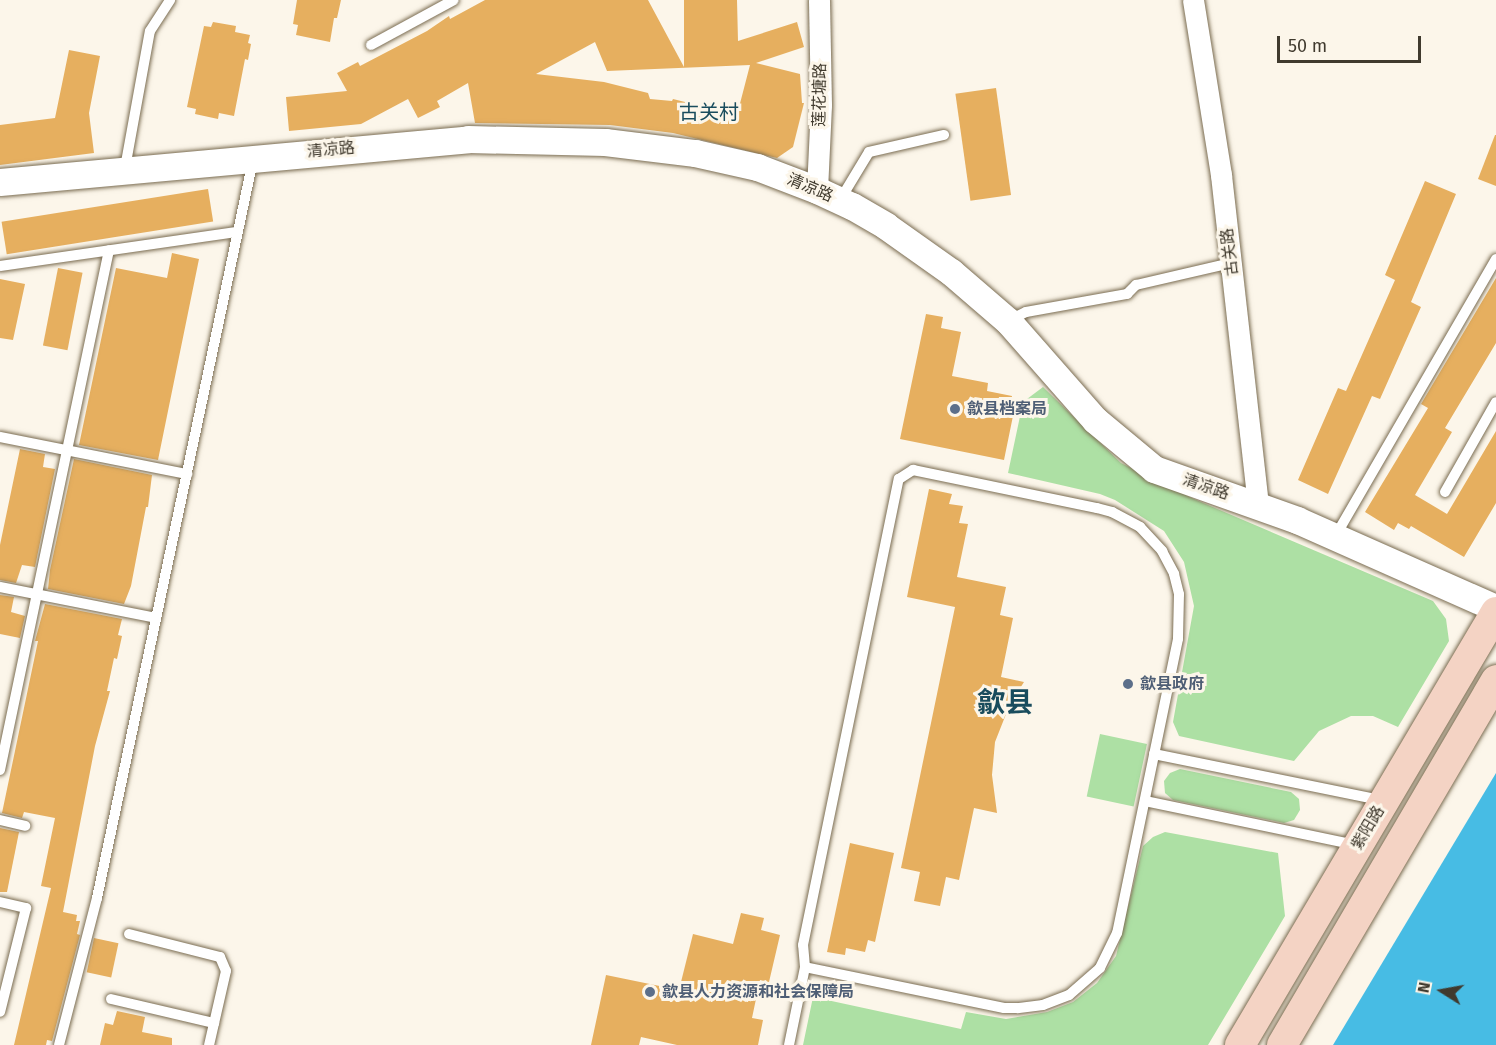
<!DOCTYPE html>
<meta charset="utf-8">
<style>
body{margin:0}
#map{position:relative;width:1496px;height:1045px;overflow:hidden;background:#fcf6ea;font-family:"Fira Sans","Noto Sans SC",sans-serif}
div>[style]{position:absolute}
.green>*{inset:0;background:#ade0a4;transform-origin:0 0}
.water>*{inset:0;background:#47bce4}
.building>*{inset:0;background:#e6af5f;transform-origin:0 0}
.roads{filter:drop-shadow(0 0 2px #7a6c51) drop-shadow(0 0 2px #7a6c51)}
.service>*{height:10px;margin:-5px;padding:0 5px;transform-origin:5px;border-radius:5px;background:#fff}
.minor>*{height:21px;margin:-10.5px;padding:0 10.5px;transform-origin:10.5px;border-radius:10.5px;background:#fff}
.tertiary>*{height:27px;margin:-13.5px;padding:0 13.5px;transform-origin:13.5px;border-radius:13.5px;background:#fff}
.secondary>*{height:30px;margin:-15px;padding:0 15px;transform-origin:15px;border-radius:15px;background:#f4d3c4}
.dots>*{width:16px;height:16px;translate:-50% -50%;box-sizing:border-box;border:3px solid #fcf6ea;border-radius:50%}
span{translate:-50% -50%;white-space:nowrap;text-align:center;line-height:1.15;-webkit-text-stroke:6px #fcf6ea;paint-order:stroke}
.street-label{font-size:16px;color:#403a2e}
.service-label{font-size:16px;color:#4e5e75;font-weight:700}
.left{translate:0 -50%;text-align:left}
.quarter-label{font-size:20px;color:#194c5d}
.town-label{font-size:28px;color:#194c5d;font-weight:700}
.north{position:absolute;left:1412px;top:961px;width:60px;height:60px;-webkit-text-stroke:4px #fcf6ea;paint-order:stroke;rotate:281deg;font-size:16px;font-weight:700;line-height:24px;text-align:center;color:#403a2e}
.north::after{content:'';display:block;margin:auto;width:21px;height:27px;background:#403a2e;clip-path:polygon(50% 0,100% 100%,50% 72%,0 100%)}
.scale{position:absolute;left:1277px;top:36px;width:144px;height:27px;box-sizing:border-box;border:3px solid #403a2e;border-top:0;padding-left:8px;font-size:18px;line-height:21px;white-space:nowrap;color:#403a2e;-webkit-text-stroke:4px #fcf6ea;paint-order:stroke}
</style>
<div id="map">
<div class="green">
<div style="clip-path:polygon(1043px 387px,1121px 463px,1194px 499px,1433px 601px,1446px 619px,1449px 641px,1398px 727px,1373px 716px,1351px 716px,1319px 731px,1294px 761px,1179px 736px,1173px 722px,1194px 606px,1184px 562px,1164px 531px,1115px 500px,1100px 494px,1008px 473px,1023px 402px)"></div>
<div style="left:1100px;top:734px;width:48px;height:64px;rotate:12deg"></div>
<div style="clip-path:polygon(1180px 769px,1291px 792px,1299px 799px,1300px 810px,1294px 820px,1284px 823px,1173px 800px,1165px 793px,1164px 781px,1170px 773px)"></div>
<div style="clip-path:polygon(1165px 832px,1278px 853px,1285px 916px,1208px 1045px,803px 1045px,813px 997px,961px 1029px,966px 1012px,1006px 1019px,1047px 1012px,1073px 1002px,1097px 983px,1116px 956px,1143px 846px,1153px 837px)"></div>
</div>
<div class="water">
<div style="clip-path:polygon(1496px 773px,1496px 1045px,1333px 1045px)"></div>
</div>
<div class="building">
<div style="clip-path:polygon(297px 0,341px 0,337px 18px,334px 18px,330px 42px,296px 35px,298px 25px,293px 24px)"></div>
<div style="clip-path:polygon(evenodd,485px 0,648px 0,684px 67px,684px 0,737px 0,738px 41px,797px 22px,804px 47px,756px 63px,800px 74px,802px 103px,804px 103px,793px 147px,777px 158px,673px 133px,610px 125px,475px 123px,468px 83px,437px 101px,440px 107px,418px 118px,408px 99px,361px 124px,289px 131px,286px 97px,347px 91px,337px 73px,358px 62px,360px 66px,427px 31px,449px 16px,450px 19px,485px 0,595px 42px,607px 71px,750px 65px,737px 115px,673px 99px,672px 101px,650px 99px,648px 93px,604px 82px,536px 74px,595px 42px)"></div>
<div style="clip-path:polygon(213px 22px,236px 26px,235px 32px,250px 35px,248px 43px,251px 44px,248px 60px,245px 59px,234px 116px,219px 113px,218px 119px,195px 114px,196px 109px,187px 107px,204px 26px,211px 27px)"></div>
<div style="clip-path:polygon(69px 50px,100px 56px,89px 113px,94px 153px,0 165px,0 125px,55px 118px)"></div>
<div style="left:996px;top:88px;width:108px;height:41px;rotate:82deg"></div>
<div style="clip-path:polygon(1495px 135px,1496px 135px,1496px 186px,1478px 179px)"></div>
<div style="clip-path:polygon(1425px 181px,1456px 194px,1411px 302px,1421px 307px,1380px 399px,1372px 396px,1328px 494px,1298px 480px,1338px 388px,1346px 391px,1395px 280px,1385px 275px)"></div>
<div style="left:208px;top:189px;width:33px;height:209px;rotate:81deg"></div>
<div style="clip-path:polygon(172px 253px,199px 259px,158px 460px,79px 445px,116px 268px,167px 278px)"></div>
<div style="left:58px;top:268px;width:25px;height:79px;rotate:11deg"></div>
<div style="clip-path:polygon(1496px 278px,1496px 343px,1445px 428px,1452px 432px,1415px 495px,1447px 514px,1496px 431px,1496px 503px,1464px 557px,1411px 526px,1409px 529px,1398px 523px,1394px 530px,1365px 512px,1428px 408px,1421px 404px)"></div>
<div style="clip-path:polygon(0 279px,25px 284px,13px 340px,0 338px)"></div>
<div style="clip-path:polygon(926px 314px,943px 317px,941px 328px,961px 332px,952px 376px,988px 383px,987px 391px,1012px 396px,1010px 410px,1014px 411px,1004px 460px,900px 439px)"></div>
<div style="clip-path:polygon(20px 449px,45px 454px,43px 467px,55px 469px,35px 567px,22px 565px,16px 583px,0 580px,0 545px)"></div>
<div style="clip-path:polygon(74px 459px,152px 475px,148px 507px,146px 507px,131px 586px,124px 604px,48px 589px,50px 570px)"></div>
<div style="clip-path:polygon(929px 489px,952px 494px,949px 504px,963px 506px,959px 523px,968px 524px,957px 577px,1006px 587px,1000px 615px,1013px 618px,1001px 677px,1024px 682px,1010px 704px,995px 742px,992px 775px,997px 813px,974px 808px,959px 880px,946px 877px,940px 906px,914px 901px,920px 872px,901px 868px,955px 607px,907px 597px)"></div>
<div style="clip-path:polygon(0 595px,14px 597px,11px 612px,25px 616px,20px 638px,0 634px)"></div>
<div style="clip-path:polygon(45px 604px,122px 619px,118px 635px,122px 636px,117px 659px,114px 658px,107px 691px,110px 691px,95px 746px,63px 912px,77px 915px,76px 921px,80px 921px,77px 934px,80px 935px,52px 1041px,47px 1040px,46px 1045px,14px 1045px,51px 888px,41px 886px,55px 818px,24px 812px,22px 818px,2px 813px,38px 641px,35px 641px)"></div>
<div style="clip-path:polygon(0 828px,19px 832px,7px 892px,0 892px)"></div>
<div style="clip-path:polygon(850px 843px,894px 853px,875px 942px,868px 940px,865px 952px,846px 948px,845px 955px,827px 952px)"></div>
<div style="clip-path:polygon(741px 913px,764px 918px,761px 930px,780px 935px,769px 982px,760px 980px,752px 1018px,763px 1020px,758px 1045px,677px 1045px,641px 1037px,639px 1045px,591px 1045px,606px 975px,679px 990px,693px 934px,733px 944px)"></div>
<div style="left:94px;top:938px;width:25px;height:35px;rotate:12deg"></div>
<div style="clip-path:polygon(117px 1011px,145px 1017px,142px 1032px,172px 1038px,172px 1045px,100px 1045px,105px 1023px,113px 1025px)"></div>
</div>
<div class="roads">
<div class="service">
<div style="left:371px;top:45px;width:94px;rotate:-28.5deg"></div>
<div style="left:125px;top:168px;width:139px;rotate:-79.7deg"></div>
<div style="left:150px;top:31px;width:37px;rotate:-57deg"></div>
<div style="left:840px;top:200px;width:56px;rotate:-58.9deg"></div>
<div style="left:869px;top:152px;width:77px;rotate:-12.8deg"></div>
<div style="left:0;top:266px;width:239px;rotate:-8.2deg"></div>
<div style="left:1008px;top:321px;width:20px;rotate:-27deg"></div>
<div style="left:1026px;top:312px;width:103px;rotate:-10.1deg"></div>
<div style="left:1127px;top:294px;width:13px;rotate:-45deg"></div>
<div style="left:1136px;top:285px;width:98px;rotate:-13deg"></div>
<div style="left:0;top:437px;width:191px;rotate:11.2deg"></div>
<div style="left:1445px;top:492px;width:103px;rotate:-60.5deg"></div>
<div style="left:1336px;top:535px;width:319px;rotate:-59.9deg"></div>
<div style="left:0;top:587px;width:159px;rotate:11.2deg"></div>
<div style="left:1154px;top:754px;width:232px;rotate:11.5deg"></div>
<div style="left:0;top:770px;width:531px;rotate:-78.16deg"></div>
<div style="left:1145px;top:801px;width:216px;rotate:11.8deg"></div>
<div style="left:0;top:820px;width:26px;rotate:13deg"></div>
<div style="left:0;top:902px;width:27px;rotate:13deg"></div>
<div style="left:26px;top:908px;width:107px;rotate:104deg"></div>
<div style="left:129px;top:934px;width:94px;rotate:14.2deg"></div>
<div style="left:220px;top:957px;width:15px;rotate:67deg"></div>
<div style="left:226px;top:971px;width:76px;rotate:102.9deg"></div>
<div style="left:111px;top:999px;width:106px;rotate:13.1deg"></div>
<div style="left:59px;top:1045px;width:152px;rotate:-75.5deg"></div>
<div style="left:97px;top:898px;width:754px;rotate:-78.06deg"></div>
<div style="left:789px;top:1045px;width:80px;rotate:-78.4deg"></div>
<div style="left:805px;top:967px;width:22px;rotate:-95deg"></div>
<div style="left:803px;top:945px;width:476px;rotate:-78.4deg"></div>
<div style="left:899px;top:479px;width:17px;rotate:-33deg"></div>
<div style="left:913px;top:470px;width:188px;rotate:11.7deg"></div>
<div style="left:1097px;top:508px;width:16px;rotate:15deg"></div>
<div style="left:1112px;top:512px;width:32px;rotate:28deg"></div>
<div style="left:1140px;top:527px;width:33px;rotate:47deg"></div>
<div style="left:1162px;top:551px;width:26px;rotate:62deg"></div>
<div style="left:1174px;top:574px;width:21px;rotate:76deg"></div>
<div style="left:1179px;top:594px;width:45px;rotate:91.3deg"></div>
<div style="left:1178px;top:639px;width:300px;rotate:101.7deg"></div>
<div style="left:1117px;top:933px;width:39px;rotate:116deg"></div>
<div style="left:1100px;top:968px;width:41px;rotate:138.9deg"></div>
<div style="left:1069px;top:995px;width:28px;rotate:159deg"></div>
<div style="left:1043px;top:1005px;width:26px;rotate:173deg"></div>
<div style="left:1017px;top:1008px;width:13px;rotate:180deg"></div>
<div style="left:1004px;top:1008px;width:203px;rotate:-168.4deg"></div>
</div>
<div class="minor">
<div style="left:1193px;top:0;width:177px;rotate:80.9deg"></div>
<div style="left:1221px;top:175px;width:332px;rotate:83.6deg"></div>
<div style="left:817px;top:190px;width:85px;rotate:-87.3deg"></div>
<div style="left:821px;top:105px;width:105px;rotate:-91.1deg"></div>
</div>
<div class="tertiary">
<div style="left:0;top:182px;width:470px;rotate:-5.2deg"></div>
<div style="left:468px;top:139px;width:137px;rotate:1.3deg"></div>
<div style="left:605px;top:142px;width:91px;rotate:7deg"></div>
<div style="left:695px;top:153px;width:64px;rotate:12.7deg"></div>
<div style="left:757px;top:167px;width:64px;rotate:21deg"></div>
<div style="left:817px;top:190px;width:38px;rotate:25deg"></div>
<div style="left:852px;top:206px;width:39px;rotate:30deg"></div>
<div style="left:886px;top:226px;width:80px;rotate:35.3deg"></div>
<div style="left:951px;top:272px;width:75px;rotate:40.7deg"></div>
<div style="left:1008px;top:321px;width:132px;rotate:48.7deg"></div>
<div style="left:1095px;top:420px;width:77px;rotate:39.7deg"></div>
<div style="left:1154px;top:469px;width:152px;rotate:19.6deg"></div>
<div style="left:1297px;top:520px;width:218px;rotate:23.9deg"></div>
</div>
<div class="secondary">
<div style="left:1240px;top:1045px;width:503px;rotate:-59.41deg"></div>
<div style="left:1282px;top:1045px;width:423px;rotate:-59.6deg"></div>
</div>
</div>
<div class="dots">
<div style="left:955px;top:409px;background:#5c6f8a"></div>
<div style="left:1128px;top:684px;background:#5c6f8a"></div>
<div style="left:650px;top:992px;background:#5c6f8a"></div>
</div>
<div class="street-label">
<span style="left:820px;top:95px;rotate:-89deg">莲花塘路</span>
<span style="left:331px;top:150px;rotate:-5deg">清凉路</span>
<span style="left:810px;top:188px;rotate:23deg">清凉路</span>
<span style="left:1230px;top:252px;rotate:-97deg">古关路</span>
<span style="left:1206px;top:487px;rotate:19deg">清凉路</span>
<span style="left:1368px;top:828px;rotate:-59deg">紫阳路</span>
</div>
<div class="service-label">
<span class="left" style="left:967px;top:409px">歙县档案局</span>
<span class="left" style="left:1140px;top:684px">歙县政府</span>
<span class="left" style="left:662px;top:992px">歙县人力资源和社会保障局</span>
</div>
<div class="quarter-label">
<span style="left:709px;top:112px">古关村</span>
</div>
<div class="town-label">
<span style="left:1005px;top:703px">歙县</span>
</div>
<div class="north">N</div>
<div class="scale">50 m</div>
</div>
